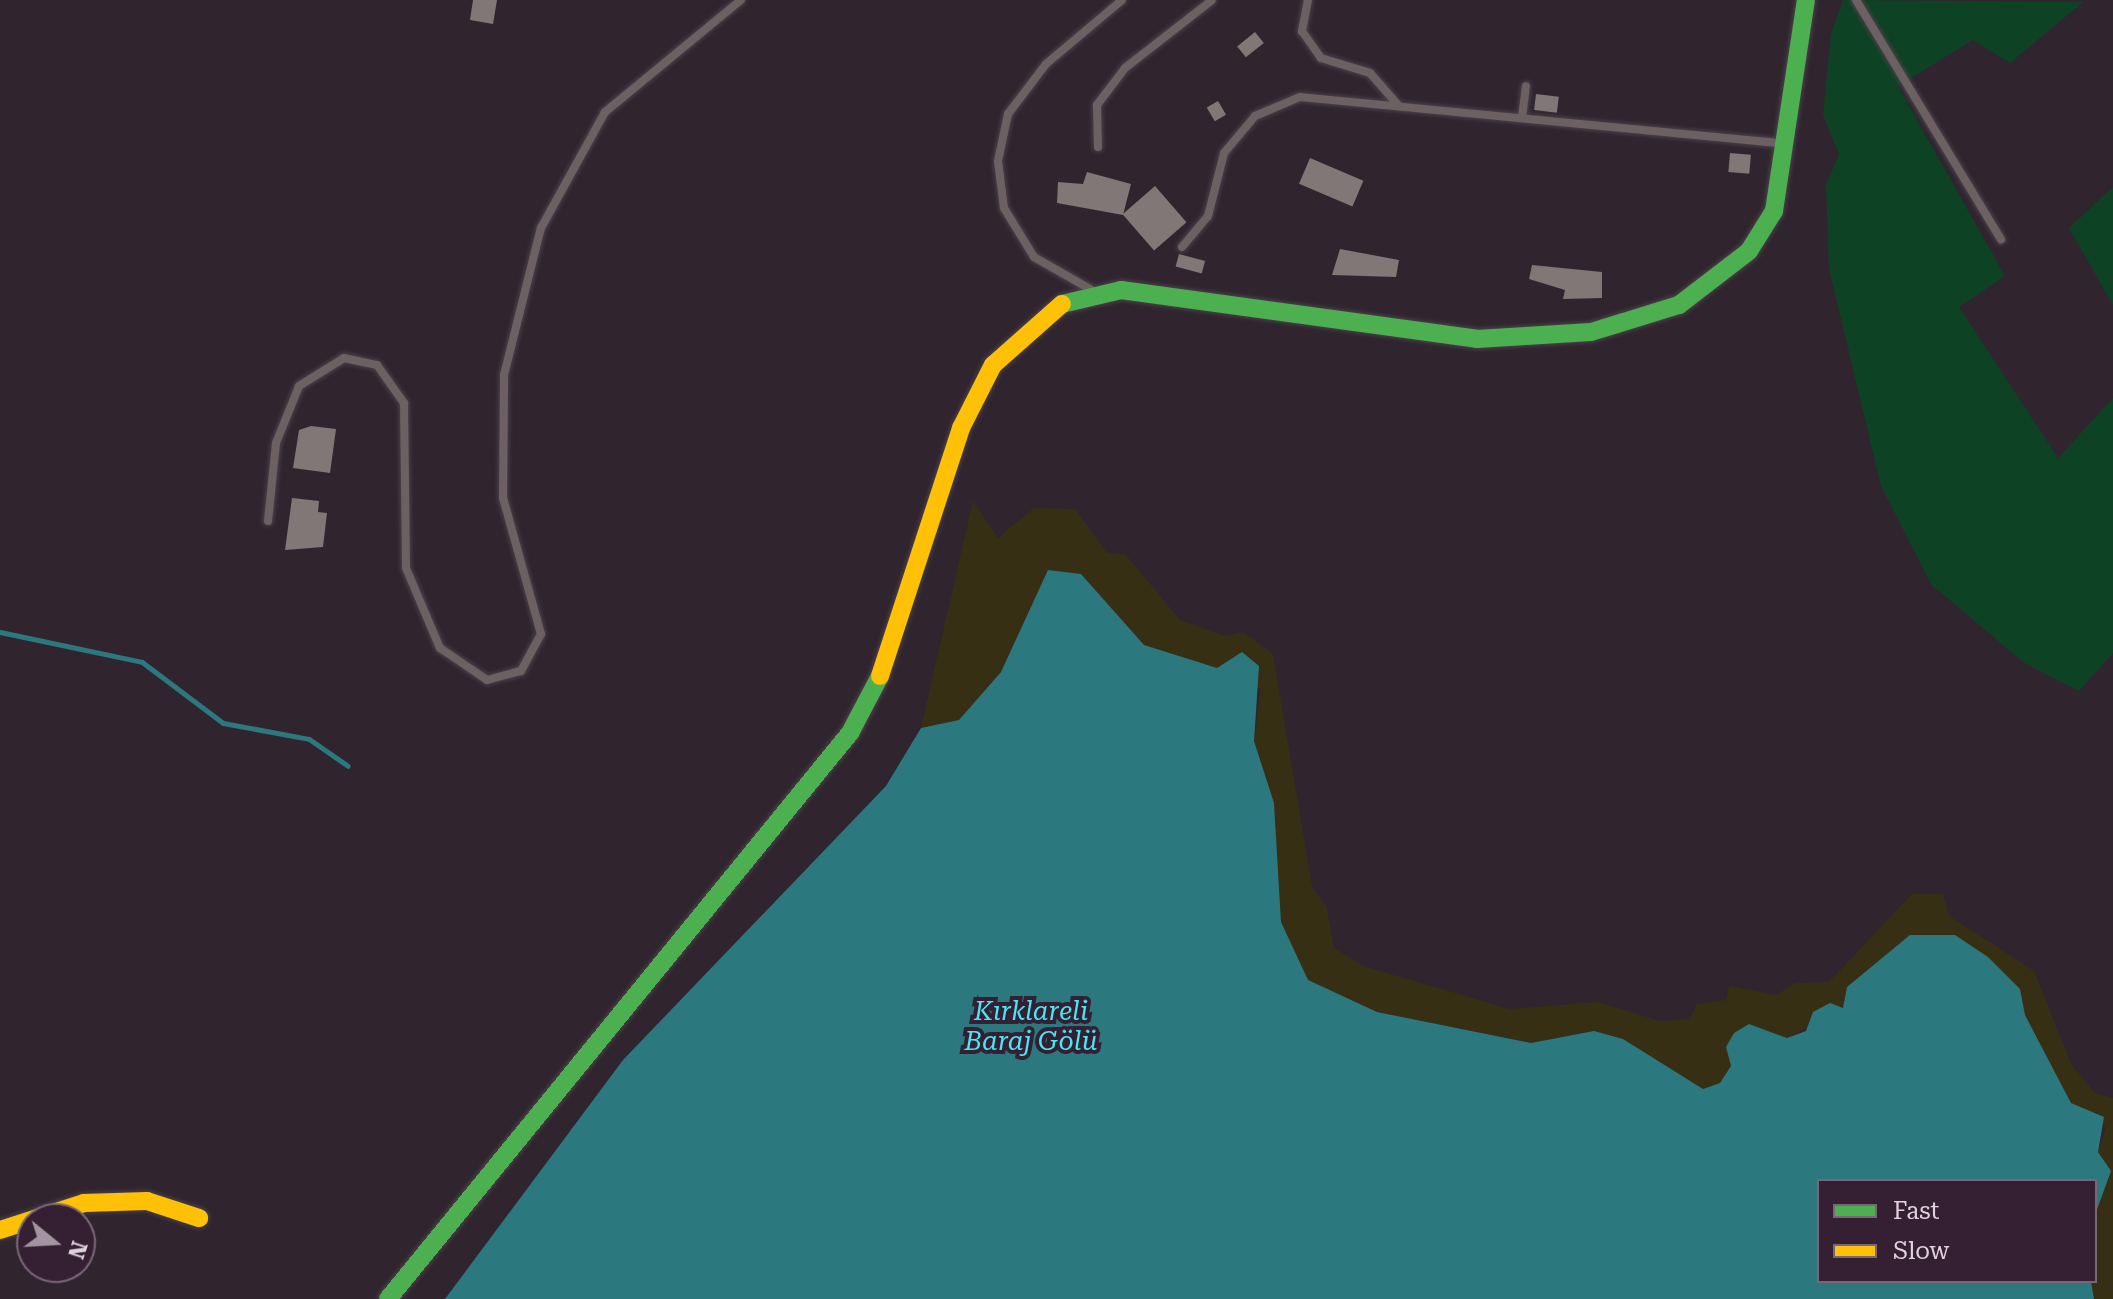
<!DOCTYPE html>
<meta charset="utf-8">
<style>
body{margin:0}
#map{position:relative;width:2113px;height:1299px;overflow:hidden;background:#30252f;font-family:"Roboto Serif",serif}
div>[style]{position:absolute}
.green>*{inset:0;background:#0e4224}
.sand>*{inset:0;background:#372f13}
.water>*{inset:0;background:#2b797f}
.stream>*{height:5px;margin:-2.5px;padding:0 2.5px;transform-origin:2.5px;border-radius:2.5px;background:#2b797f}
.building>*{inset:0;background:#807776;transform-origin:0 0}
.roads{filter:drop-shadow(0 0 2px #4b414a) drop-shadow(0 0 2px #4b414a)}
.lane>*{height:8px;margin:-4px;padding:0 4px;transform-origin:4px;border-radius:4px;background:#6c6063}
.fast>*{height:18px;margin:-9px;padding:0 9px;transform-origin:9px;border-radius:9px;background:#4caf50}
.slow>*{height:18px;margin:-9px;padding:0 9px;transform-origin:9px;border-radius:9px;background:#ffc107}
span{translate:-50% -50%;white-space:nowrap;text-align:center;line-height:1.15;-webkit-text-stroke:8px #352033;paint-order:stroke}
.water-label{font-size:26px;color:#46e8f4;font-style:italic}
.legend{position:absolute;left:1817px;top:1179px;width:280px;height:104px;box-sizing:border-box;background:#352033;border:2px solid #796777;margin:0;padding:10px 14px;list-style:none;font-size:24px;color:#dfd1dd}
.legend li{display:flex;align-items:center;gap:16px;height:40px}
.legend b{width:40px;border:2px solid #796777}
.north{position:absolute;left:16px;top:1203px;width:80px;height:80px;box-sizing:border-box;background:#352033;border:2px solid #796777;border-radius:50%;rotate:108deg;font-size:22px;font-weight:700;line-height:32px;text-align:center;color:#dfd1dd}
.north::after{content:'';display:block;margin:auto;width:28px;height:36px;background:#a295a0;clip-path:polygon(50% 0,100% 100%,50% 72%,0 100%)}
</style>
<div id="map">
<div class="green">
<div style="clip-path:polygon(1843px 0,2083px 2px,2010px 63px,1973px 40px,1898px 86px,2005px 276px,1959px 307px,2058px 458px,2113px 398px,2113px 653px,2079px 691px,2023px 662px,1931px 584px,1881px 486px,1829px 269px,1826px 185px,1839px 154px,1823px 115px,1831px 34px)"></div>
<div style="clip-path:polygon(2113px 187px,2113px 305px,2069px 228px)"></div>
</div>
<div class="sand">
<div style="clip-path:polygon(973px 501px,998px 538px,1034px 508px,1075px 509px,1107px 553px,1125px 554px,1180px 620px,1225px 636px,1243px 632px,1273px 654px,1312px 887px,1326px 906px,1334px 948px,1363px 966px,1510px 1009px,1598px 1002px,1660px 1021px,1690px 1019px,1697px 1004px,1726px 1000px,1729px 986px,1776px 995px,1795px 983px,1829px 982px,1912px 894px,1943px 894px,1949px 916px,2034px 971px,2071px 1064px,2095px 1093px,2113px 1098px,2113px 1299px,2094px 1299px,2091px 1281px,2095px 1215px,2110px 1171px,2098px 1152px,2106px 1129px,2097px 1112px,2080px 1112px,2071px 1103px,2025px 1015px,2020px 989px,1843px 1008px,1787px 1038px,1749px 1024px,1726px 1047px,1731px 1066px,1720px 1083px,1703px 1089px,1623px 1039px,1594px 1031px,1531px 1043px,1377px 1012px,1307px 980px,1281px 922px,1274px 803px,1254px 741px,1261px 689px,1144px 645px,1081px 574px,1048px 571px,1001px 672px,959px 720px,921px 728px)"></div>
</div>
<div class="water">
<div style="clip-path:polygon(1048px 570px,1081px 574px,1144px 645px,1217px 668px,1242px 652px,1259px 666px,1254px 741px,1274px 803px,1281px 922px,1308px 980px,1377px 1012px,1531px 1043px,1594px 1031px,1623px 1039px,1703px 1089px,1720px 1083px,1731px 1066px,1726px 1047px,1734px 1033px,1749px 1024px,1787px 1038px,1806px 1031px,1813px 1012px,1830px 1003px,1843px 1008px,1847px 987px,1910px 935px,1955px 935px,1988px 957px,2020px 989px,2025px 1015px,2071px 1103px,2104px 1117px,2098px 1152px,2111px 1171px,2095px 1215px,2095px 1181px,1819px 1181px,1819px 1281px,2091px 1281px,2094px 1299px,445px 1299px,623px 1060px,886px 786px,921px 728px,959px 720px,1001px 672px)"></div>
</div>
<div class="stream">
<div style="left:0;top:632px;width:145px;rotate:11.9deg"></div>
<div style="left:142px;top:662px;width:101px;rotate:37deg"></div>
<div style="left:223px;top:723px;width:87px;rotate:10.5deg"></div>
<div style="left:309px;top:739px;width:47px;rotate:34.7deg"></div>
</div>
<div class="building">
<div style="clip-path:polygon(473px 0,497px 0,493px 24px,470px 20px)"></div>
<div style="left:1255px;top:32px;width:14px;height:23px;rotate:51deg"></div>
<div style="left:1536px;top:94px;width:23px;height:16px;rotate:7deg"></div>
<div style="left:1218px;top:101px;width:16px;height:13px;rotate:60deg"></div>
<div style="left:1730px;top:153px;width:21px;height:19px;rotate:5deg"></div>
<div style="left:1310px;top:158px;width:58px;height:28px;rotate:23deg"></div>
<div style="clip-path:polygon(1087px 172px,1131px 184px,1123px 215px,1057px 203px,1058px 182px,1083px 184px)"></div>
<div style="left:1155px;top:186px;width:48px;height:43px;rotate:49deg"></div>
<div style="clip-path:polygon(1340px 249px,1399px 260px,1396px 277px,1332px 275px)"></div>
<div style="left:1179px;top:254px;width:27px;height:13px;rotate:15deg"></div>
<div style="clip-path:polygon(1532px 265px,1602px 272px,1602px 298px,1563px 299px,1565px 290px,1529px 279px)"></div>
<div style="clip-path:polygon(311px 426px,336px 429px,330px 473px,293px 468px,299px 430px)"></div>
<div style="clip-path:polygon(292px 498px,319px 501px,318px 512px,327px 513px,323px 547px,285px 550px)"></div>
</div>
<div class="roads">
<div class="lane">
<div style="left:1308px;top:0;width:32px;rotate:101deg"></div>
<div style="left:1302px;top:31px;width:33px;rotate:55deg"></div>
<div style="left:1321px;top:58px;width:51px;rotate:17deg"></div>
<div style="left:1370px;top:73px;width:44px;rotate:48.7deg"></div>
<div style="left:1856px;top:0;width:280px;rotate:58.8deg"></div>
<div style="left:1522px;top:118px;width:32px;rotate:-83deg"></div>
<div style="left:1098px;top:147px;width:42px;rotate:-91.4deg"></div>
<div style="left:1097px;top:105px;width:46px;rotate:-52.9deg"></div>
<div style="left:1125px;top:68px;width:110px;rotate:-38deg"></div>
<div style="left:1182px;top:247px;width:40px;rotate:-50deg"></div>
<div style="left:1208px;top:216px;width:65px;rotate:-75.7deg"></div>
<div style="left:1224px;top:153px;width:48px;rotate:-50deg"></div>
<div style="left:1255px;top:116px;width:49px;rotate:-22.9deg"></div>
<div style="left:1300px;top:97px;width:484px;rotate:5.5deg"></div>
<div style="left:1090px;top:289px;width:64px;rotate:-150.3deg"></div>
<div style="left:1034px;top:257px;width:57px;rotate:-121.5deg"></div>
<div style="left:1004px;top:208px;width:47px;rotate:-97.3deg"></div>
<div style="left:998px;top:161px;width:48px;rotate:-78deg"></div>
<div style="left:1008px;top:114px;width:63px;rotate:-52.8deg"></div>
<div style="left:1046px;top:64px;width:99px;rotate:-40.1deg"></div>
<div style="left:268px;top:521px;width:78px;rotate:-84.1deg"></div>
<div style="left:276px;top:443px;width:61px;rotate:-68deg"></div>
<div style="left:299px;top:386px;width:53px;rotate:-31.9deg"></div>
<div style="left:344px;top:358px;width:34px;rotate:12deg"></div>
<div style="left:377px;top:365px;width:47px;rotate:54.6deg"></div>
<div style="left:404px;top:403px;width:165px;rotate:89.3deg"></div>
<div style="left:406px;top:568px;width:87px;rotate:67deg"></div>
<div style="left:440px;top:648px;width:57px;rotate:34.2deg"></div>
<div style="left:487px;top:680px;width:35px;rotate:-15deg"></div>
<div style="left:521px;top:671px;width:42px;rotate:-61.6deg"></div>
<div style="left:541px;top:634px;width:141px;rotate:-105.6deg"></div>
<div style="left:503px;top:498px;width:123px;rotate:-89.5deg"></div>
<div style="left:504px;top:375px;width:152px;rotate:-75.9deg"></div>
<div style="left:541px;top:228px;width:132px;rotate:-61.1deg"></div>
<div style="left:605px;top:112px;width:176px;rotate:-39.5deg"></div>
</div>
<div class="fast">
<div style="left:1062px;top:304px;width:61px;rotate:-13.3deg"></div>
<div style="left:1121px;top:290px;width:359px;rotate:7.8deg"></div>
<div style="left:1477px;top:339px;width:114px;rotate:-3.5deg"></div>
<div style="left:1591px;top:332px;width:92px;rotate:-17.1deg"></div>
<div style="left:1679px;top:305px;width:88px;rotate:-37.6deg"></div>
<div style="left:1749px;top:251px;width:47px;rotate:-58deg"></div>
<div style="left:1774px;top:211px;width:213px;rotate:-81.4deg"></div>
<div style="left:388px;top:1299px;width:731px;rotate:-50.78deg"></div>
<div style="left:850px;top:733px;width:64px;rotate:-62.2deg"></div>
</div>
<div class="slow">
<div style="left:880px;top:676px;width:261px;rotate:-71.9deg"></div>
<div style="left:961px;top:428px;width:71px;rotate:-63.1deg"></div>
<div style="left:993px;top:365px;width:92px;rotate:-41.5deg"></div>
<div style="left:0;top:1230px;width:88px;rotate:-17.8deg"></div>
<div style="left:84px;top:1203px;width:63px;rotate:-1.8deg"></div>
<div style="left:147px;top:1201px;width:55px;rotate:18.1deg"></div>
</div>
</div>
<div class="water-label">
<span style="left:1031px;top:1027px">Kırklareli<br>Baraj Gölü</span>
</div>
<ul class="legend">
<li><b style="height:10px;background:#4caf50"></b>Fast</li>
<li><b style="height:10px;background:#ffc107"></b>Slow</li>
</ul>
<div class="north">N</div>
</div>
